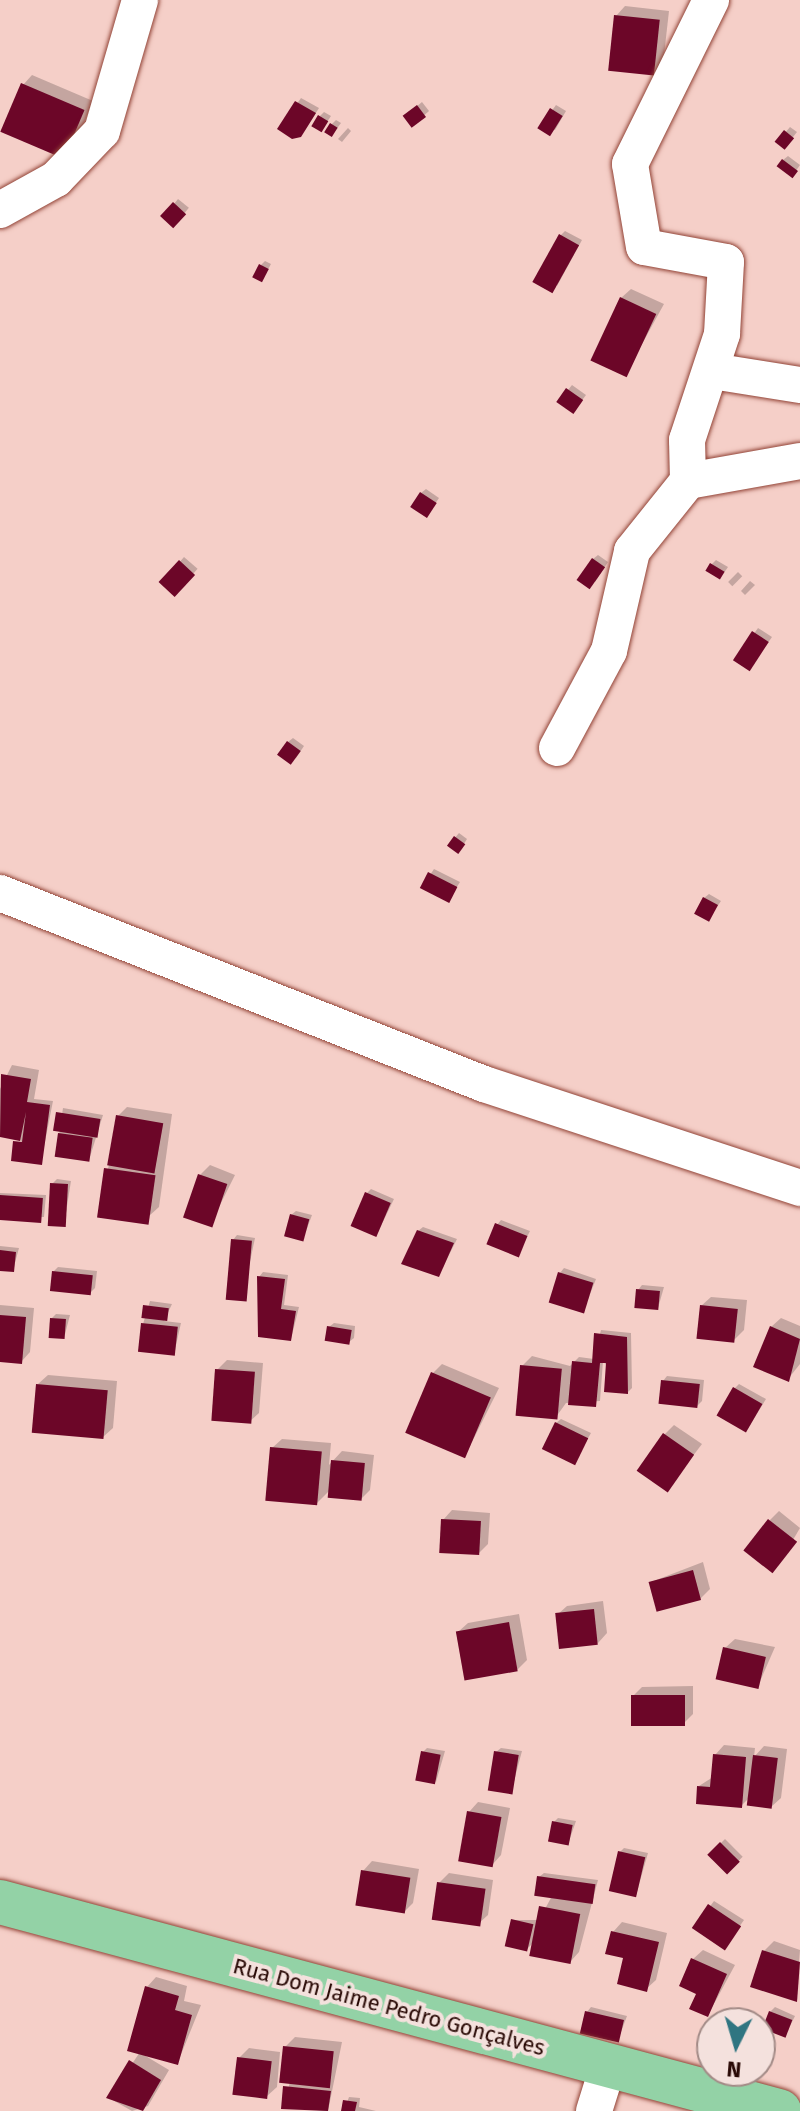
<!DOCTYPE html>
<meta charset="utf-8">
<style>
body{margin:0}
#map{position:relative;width:800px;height:2111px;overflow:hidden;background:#f5cfc8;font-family:"Fira Sans",sans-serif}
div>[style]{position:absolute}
.shadow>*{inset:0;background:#0003;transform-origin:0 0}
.building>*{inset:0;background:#6c0628;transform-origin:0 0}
.roads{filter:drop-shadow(0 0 2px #924336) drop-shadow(0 0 2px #924336)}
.minor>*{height:36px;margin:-18px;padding:0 18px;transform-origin:18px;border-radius:18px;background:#fff}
.major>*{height:44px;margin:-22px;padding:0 22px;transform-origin:22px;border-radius:22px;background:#93d2a6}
span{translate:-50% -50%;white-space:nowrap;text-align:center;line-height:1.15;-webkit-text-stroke:8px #f4e1dd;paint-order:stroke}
.street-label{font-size:22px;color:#280804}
.north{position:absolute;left:696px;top:2007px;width:80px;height:80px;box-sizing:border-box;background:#f4e1dd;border:2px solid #a28a86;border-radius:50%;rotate:185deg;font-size:22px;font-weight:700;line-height:32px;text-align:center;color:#280804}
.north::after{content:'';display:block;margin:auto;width:28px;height:36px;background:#2f7581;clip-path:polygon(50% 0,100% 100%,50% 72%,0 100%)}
</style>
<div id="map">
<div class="shadow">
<div style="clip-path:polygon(625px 6px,669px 11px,663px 64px,654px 73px,616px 16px)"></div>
<div style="clip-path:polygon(32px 75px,93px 101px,74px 147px,23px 85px)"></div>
<div style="clip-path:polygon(301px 98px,319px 108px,305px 130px,280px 128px)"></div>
<div style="clip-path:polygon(422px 102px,429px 111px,413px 125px,410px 112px)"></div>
<div style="clip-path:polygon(556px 105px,566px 111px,555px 130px,540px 127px)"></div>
<div style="clip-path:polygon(324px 112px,331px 116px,325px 125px,320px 116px)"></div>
<div style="clip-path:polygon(336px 120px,341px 123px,335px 131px,332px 124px)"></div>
<div style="clip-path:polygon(790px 127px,797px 132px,789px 142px,778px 141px)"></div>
<div style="clip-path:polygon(348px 128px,351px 131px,342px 142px,338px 139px)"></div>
<div style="clip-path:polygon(788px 156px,800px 165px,793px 175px,783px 160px)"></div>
<div style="left:178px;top:199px;width:14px;height:23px;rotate:39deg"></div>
<div style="clip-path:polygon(565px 231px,582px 240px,557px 286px,561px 235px)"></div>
<div style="clip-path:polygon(265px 261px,271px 264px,265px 275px,261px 265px)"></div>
<div style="clip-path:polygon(631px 289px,664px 304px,625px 375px,621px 298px)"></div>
<div style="clip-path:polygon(572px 385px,586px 395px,577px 407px,559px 401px)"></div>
<div style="clip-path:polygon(426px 489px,439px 498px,430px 511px,421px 493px)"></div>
<div style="clip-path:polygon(598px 555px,608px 562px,595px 582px,593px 559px)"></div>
<div style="left:184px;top:557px;width:18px;height:34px;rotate:41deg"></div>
<div style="clip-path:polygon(716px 560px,728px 567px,721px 577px,712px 564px)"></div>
<div style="left:738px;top:572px;width:6px;height:14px;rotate:45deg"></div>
<div style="clip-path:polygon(750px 581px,755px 585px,745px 595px,741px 591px)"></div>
<div style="clip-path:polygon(758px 628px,772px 637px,753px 664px,735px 660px)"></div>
<div style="clip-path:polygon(293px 738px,304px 746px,296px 758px,288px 742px)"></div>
<div style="clip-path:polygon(459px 833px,467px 839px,462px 847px,449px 845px)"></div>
<div style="clip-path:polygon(434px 869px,460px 882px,448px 901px,422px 887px)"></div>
<div style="clip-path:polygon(709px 894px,721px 901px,708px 920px,704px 898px)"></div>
<div style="clip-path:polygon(12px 1065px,39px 1070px,34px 1099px,53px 1101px,41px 1162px,19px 1139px,0 1135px,0 1089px)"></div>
<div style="clip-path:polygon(127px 1107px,172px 1114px,159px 1207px,149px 1216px,99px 1217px,118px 1116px)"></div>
<div style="clip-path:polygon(63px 1108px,103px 1115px,89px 1160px,56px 1155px)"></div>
<div style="clip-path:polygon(210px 1165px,235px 1175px,210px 1225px,200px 1175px)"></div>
<div style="clip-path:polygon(57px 1179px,71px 1181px,64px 1225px,52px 1184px)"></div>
<div style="clip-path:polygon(371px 1189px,394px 1199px,377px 1234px,367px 1193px)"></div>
<div style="clip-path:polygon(0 1193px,46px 1195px,44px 1217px,0 1218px)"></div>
<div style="clip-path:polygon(296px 1211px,312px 1215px,303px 1239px,291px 1215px)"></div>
<div style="clip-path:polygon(501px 1220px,530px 1231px,518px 1255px,497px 1225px)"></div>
<div style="clip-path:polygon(423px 1227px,457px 1239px,439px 1275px,418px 1231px)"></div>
<div style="clip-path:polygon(237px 1235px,255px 1238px,242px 1300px,233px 1240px)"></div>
<div style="clip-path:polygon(0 1246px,19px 1248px,13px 1270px,0 1269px)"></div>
<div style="clip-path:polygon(58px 1267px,97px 1271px,95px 1288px,91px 1292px,53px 1272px)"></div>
<div style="clip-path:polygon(564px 1268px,596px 1279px,583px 1312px,560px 1273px)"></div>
<div style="clip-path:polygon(263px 1272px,288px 1275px,284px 1305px,299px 1307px,291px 1339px,259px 1277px)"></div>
<div style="clip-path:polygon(642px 1285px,664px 1287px,658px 1308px,638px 1290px)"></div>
<div style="clip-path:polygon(711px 1297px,747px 1300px,744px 1330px,734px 1340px,701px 1306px)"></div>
<div style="clip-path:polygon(150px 1301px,172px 1304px,164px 1321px,181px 1323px,174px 1354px,143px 1324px)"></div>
<div style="clip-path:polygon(0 1305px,34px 1308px,30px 1352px,21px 1362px,0 1360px)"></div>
<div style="clip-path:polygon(56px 1314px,70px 1315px,64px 1338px,51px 1319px)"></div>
<div style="clip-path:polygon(781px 1318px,800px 1326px,800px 1364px,788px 1379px,771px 1327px)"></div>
<div style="clip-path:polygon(334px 1323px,355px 1326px,354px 1338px,349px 1342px,329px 1327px)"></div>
<div style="clip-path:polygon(601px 1330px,631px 1333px,632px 1388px,628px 1392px,603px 1361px,600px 1401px,566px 1403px,556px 1417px,522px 1366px,532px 1356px,570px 1366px,579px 1357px,594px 1359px)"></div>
<div style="clip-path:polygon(227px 1360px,263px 1363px,259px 1413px,249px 1422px,217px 1370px)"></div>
<div style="clip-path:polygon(442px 1364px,499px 1388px,465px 1456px,432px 1374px)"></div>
<div style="clip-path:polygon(48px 1375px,117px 1381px,113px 1428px,103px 1437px,38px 1384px)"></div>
<div style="clip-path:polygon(667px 1376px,704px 1380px,702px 1401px,697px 1406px,663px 1381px)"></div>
<div style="clip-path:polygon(739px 1384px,766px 1399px,747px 1430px,735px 1388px)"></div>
<div style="clip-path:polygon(561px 1419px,591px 1433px,574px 1463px,556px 1423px)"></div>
<div style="clip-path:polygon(674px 1425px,702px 1444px,667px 1490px,664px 1435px)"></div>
<div style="clip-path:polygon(282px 1439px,331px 1443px,329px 1465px,342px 1451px,374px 1455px,370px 1490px,361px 1499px,330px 1490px,317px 1503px,272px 1448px)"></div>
<div style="clip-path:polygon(452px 1510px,490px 1513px,488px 1544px,478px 1554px,443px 1520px)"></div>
<div style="clip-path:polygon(779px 1511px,800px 1528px,780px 1562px,770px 1520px)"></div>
<div style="clip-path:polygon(703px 1562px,710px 1589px,700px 1599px,651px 1582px)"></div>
<div style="clip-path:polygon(603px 1601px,607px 1633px,598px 1643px,557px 1615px,567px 1606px)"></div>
<div style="clip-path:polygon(519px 1614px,527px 1660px,517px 1670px,458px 1632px,468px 1623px)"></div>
<div style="clip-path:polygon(735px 1639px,775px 1647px,758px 1686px,725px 1648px)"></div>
<div style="clip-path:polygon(693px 1686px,693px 1714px,684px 1723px,633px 1696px,642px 1687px)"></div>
<div style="clip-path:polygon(724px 1745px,755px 1748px,754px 1757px,764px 1746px,787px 1749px,781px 1798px,771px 1807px,750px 1797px,741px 1806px,699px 1786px,713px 1777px,715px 1755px)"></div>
<div style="clip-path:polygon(427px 1748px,445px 1751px,436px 1782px,423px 1752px)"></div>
<div style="clip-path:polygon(501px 1748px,522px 1751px,511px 1792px,496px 1752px)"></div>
<div style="clip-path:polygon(478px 1802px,510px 1808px,501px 1855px,492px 1865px,469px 1812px)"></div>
<div style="clip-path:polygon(558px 1818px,576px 1821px,568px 1844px,554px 1822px)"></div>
<div style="left:725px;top:1839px;width:25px;height:22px;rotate:45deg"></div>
<div style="clip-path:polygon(624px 1848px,648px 1853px,636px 1895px,620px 1852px)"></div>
<div style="clip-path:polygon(372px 1861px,419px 1869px,413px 1903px,404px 1912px,363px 1871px)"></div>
<div style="clip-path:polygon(449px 1873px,493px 1880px,488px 1915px,478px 1924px,439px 1883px)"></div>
<div style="clip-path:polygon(544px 1873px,598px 1880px,579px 1952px,570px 1962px,534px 1942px,527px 1949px,512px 1920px,539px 1920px,552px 1896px,539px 1877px)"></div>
<div style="clip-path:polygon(714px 1901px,744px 1920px,727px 1944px,694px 1928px)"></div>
<div style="clip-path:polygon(622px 1922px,667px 1933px,656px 1980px,646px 1989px,613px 1932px)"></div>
<div style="clip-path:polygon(774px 1941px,800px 1950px,796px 2000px,764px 1951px)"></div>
<div style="clip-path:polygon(703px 1950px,735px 1965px,708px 2015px,693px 1959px)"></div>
<div style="clip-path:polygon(156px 1977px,187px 1986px,184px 2001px,201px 2005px,178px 2062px,144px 2055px,169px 2070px,148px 2106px,132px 2111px,109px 2098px,140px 2052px,147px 1987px)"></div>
<div style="clip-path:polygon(591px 2007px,627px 2016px,618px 2040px,587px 2012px)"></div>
<div style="clip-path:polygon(775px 2007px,795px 2016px,785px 2036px,770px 2012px)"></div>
<div style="clip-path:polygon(295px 2037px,342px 2042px,328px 2111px,283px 2107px,290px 2082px,285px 2047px)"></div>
<div style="clip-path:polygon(249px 2048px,280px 2052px,277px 2087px,267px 2096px,239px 2058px)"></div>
<div style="clip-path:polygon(349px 2097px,360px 2098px,359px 2107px,376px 2111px,344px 2111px)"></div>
</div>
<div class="building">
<div style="left:614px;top:15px;width:46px;height:56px;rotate:6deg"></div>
<div style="left:21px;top:83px;width:69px;height:53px;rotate:23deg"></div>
<div style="clip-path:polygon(295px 101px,316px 113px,301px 137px,292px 139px,277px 129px)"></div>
<div style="left:417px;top:105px;width:15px;height:18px;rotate:53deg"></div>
<div style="left:550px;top:108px;width:15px;height:24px;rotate:32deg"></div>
<div style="left:318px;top:115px;width:12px;height:13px;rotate:31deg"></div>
<div style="left:330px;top:123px;width:9px;height:11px;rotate:32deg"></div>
<div style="left:784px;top:130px;width:13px;height:15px;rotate:39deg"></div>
<div style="left:782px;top:159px;width:20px;height:9px;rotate:37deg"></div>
<div style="left:173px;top:202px;width:18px;height:19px;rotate:43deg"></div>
<div style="left:559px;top:234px;width:23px;height:55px;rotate:29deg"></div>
<div style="left:259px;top:264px;width:11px;height:15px;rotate:27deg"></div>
<div style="left:620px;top:297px;width:40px;height:70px;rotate:25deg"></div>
<div style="left:566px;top:388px;width:21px;height:17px;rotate:35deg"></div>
<div style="left:420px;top:492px;width:20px;height:18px;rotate:33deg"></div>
<div style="left:592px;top:558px;width:16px;height:27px;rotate:35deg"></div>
<div style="left:179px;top:560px;width:22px;height:30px;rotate:43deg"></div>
<div style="left:710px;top:563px;width:17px;height:9px;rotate:31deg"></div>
<div style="left:752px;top:631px;width:20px;height:35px;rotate:33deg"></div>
<div style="left:287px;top:741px;width:17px;height:17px;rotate:36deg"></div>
<div style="left:454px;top:836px;width:14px;height:12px;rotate:36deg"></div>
<div style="left:428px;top:872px;width:33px;height:18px;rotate:27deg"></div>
<div style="left:703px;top:897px;width:17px;height:19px;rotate:28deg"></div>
<div style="clip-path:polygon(1px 1074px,31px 1079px,27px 1102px,50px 1105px,42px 1165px,11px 1161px,13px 1141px,22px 1142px,26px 1112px,20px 1141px,0 1137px)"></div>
<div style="left:56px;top:1112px;width:45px;height:19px;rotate:9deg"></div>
<div style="left:116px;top:1115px;width:48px;height:51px;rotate:10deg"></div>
<div style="left:58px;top:1133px;width:35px;height:24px;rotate:8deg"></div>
<div style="left:104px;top:1168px;width:52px;height:50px;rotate:8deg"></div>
<div style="left:198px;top:1174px;width:31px;height:46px;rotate:19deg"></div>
<div style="left:50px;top:1183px;width:18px;height:43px;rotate:3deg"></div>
<div style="left:365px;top:1192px;width:28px;height:37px;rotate:23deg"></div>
<div style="left:0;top:1195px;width:43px;height:25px;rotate:4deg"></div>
<div style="left:290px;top:1214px;width:20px;height:23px;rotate:15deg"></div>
<div style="left:495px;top:1223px;width:35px;height:23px;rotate:22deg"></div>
<div style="clip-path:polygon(417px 1230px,454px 1243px,439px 1277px,401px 1264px)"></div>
<div style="left:231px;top:1239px;width:21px;height:61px;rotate:5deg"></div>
<div style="clip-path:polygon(0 1250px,16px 1252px,14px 1272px,0 1271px)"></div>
<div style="left:52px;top:1271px;width:41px;height:20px;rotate:6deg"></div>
<div style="left:558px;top:1272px;width:37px;height:32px;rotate:17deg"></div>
<div style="clip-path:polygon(257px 1276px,285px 1279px,281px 1309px,296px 1311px,291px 1341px,258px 1337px)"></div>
<div style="left:636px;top:1289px;width:24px;height:19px;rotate:5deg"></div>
<div style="left:143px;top:1305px;width:26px;height:13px;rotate:7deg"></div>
<div style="left:700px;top:1305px;width:38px;height:34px;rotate:6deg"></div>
<div style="clip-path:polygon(0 1315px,26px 1317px,22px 1364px,0 1362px)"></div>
<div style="left:50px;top:1318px;width:16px;height:20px;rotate:4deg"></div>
<div style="left:141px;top:1323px;width:37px;height:29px;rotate:6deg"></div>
<div style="left:327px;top:1326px;width:25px;height:15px;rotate:9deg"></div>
<div style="clip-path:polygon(770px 1326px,800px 1339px,789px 1382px,753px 1367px)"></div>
<div style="clip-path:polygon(594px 1333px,627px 1337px,628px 1394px,604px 1392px,606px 1363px,600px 1363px,596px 1407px,568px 1405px,572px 1361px,592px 1363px)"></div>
<div style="left:520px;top:1365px;width:42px;height:51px;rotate:5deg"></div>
<div style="left:215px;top:1369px;width:40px;height:52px;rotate:4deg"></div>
<div style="left:431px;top:1372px;width:65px;height:66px;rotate:23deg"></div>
<div style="left:661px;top:1380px;width:39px;height:24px;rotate:6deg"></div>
<div style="left:36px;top:1384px;width:72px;height:49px;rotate:5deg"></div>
<div style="left:733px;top:1387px;width:34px;height:33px;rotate:30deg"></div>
<div style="left:555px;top:1422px;width:37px;height:30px;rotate:26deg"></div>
<div style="left:663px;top:1433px;width:38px;height:46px;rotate:35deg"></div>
<div style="left:270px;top:1447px;width:52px;height:54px;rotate:5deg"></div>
<div style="left:331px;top:1460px;width:34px;height:38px;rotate:5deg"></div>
<div style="left:441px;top:1519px;width:40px;height:34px;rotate:3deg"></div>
<div style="left:768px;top:1519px;width:37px;height:40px;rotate:38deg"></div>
<div style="left:693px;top:1570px;width:31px;height:46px;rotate:75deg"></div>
<div style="left:594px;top:1609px;width:36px;height:39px;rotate:84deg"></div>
<div style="left:509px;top:1622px;width:50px;height:54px;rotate:80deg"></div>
<div style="left:723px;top:1647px;width:44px;height:33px;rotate:13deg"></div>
<div style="left:631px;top:1695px;width:54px;height:31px"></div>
<div style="left:421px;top:1751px;width:20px;height:30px;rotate:11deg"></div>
<div style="left:494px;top:1751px;width:25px;height:40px;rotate:9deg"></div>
<div style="clip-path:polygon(713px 1754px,746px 1757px,742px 1808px,696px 1804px,697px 1786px,710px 1787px)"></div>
<div style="left:753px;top:1755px;width:25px;height:51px;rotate:7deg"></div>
<div style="left:467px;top:1811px;width:35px;height:51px;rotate:10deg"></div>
<div style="left:552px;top:1821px;width:21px;height:21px;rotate:11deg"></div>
<div style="left:720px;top:1842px;width:28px;height:18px;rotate:45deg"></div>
<div style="left:618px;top:1851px;width:28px;height:41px;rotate:13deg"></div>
<div style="left:361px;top:1870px;width:50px;height:36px;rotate:9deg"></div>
<div style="left:537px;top:1876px;width:59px;height:20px;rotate:8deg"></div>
<div style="left:437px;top:1882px;width:49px;height:38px;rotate:8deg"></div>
<div style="left:708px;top:1904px;width:40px;height:29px;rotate:34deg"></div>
<div style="left:539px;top:1906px;width:42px;height:51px;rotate:11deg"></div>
<div style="left:511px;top:1919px;width:23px;height:28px;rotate:13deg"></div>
<div style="clip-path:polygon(611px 1931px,659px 1942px,647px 1992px,617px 1984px,623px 1958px,605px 1954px)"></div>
<div style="clip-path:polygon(762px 1950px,800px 1962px,797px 2002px,750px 1987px)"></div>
<div style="clip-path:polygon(691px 1958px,727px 1974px,708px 2017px,689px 2009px,696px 1994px,679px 1986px)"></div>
<div style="clip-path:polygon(145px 1986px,179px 1996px,175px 2010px,192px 2015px,178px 2065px,127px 2051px)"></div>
<div style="left:585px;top:2011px;width:40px;height:23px;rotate:13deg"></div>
<div style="left:769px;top:2011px;width:25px;height:19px;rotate:21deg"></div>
<div style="left:283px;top:2046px;width:51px;height:37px;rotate:6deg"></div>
<div style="left:237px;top:2057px;width:35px;height:38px;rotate:7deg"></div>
<div style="clip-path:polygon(129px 2060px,161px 2080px,143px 2111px,106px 2098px)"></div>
<div style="clip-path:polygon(283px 2086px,331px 2091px,328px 2111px,281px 2109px)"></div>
<div style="clip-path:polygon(343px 2100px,357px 2102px,355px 2111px,341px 2111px)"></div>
</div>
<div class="roads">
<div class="minor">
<div style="left:0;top:210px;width:64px;rotate:-29deg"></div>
<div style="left:56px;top:179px;width:66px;rotate:-46.2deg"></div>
<div style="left:102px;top:131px;width:136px;rotate:-73.8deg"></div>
<div style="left:712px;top:371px;width:89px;rotate:9deg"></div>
<div style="left:688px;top:481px;width:114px;rotate:-10.1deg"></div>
<div style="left:557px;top:748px;width:110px;rotate:-61.8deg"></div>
<div style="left:609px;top:651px;width:103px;rotate:-77deg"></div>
<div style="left:632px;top:551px;width:90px;rotate:-51.3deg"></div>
<div style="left:688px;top:481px;width:41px;rotate:-91.4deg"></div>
<div style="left:687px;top:440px;width:112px;rotate:-71.7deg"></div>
<div style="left:722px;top:334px;width:72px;rotate:-86.8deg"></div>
<div style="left:726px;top:262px;width:83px;rotate:-169.6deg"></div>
<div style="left:644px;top:247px;width:84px;rotate:-99.6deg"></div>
<div style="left:630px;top:164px;width:183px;rotate:-63.7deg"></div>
<div style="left:0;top:893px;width:520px;rotate:21.54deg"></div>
<div style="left:484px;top:1084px;width:333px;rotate:18.2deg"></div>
<div style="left:594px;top:2111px;width:47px;rotate:-72.7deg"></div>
</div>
<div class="major">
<div style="left:0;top:1902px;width:807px;rotate:15.02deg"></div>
</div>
</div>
<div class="street-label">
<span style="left:389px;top:2007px;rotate:15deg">Rua Dom Jaime Pedro Gonçalves</span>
</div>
<div class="north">N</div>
</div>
